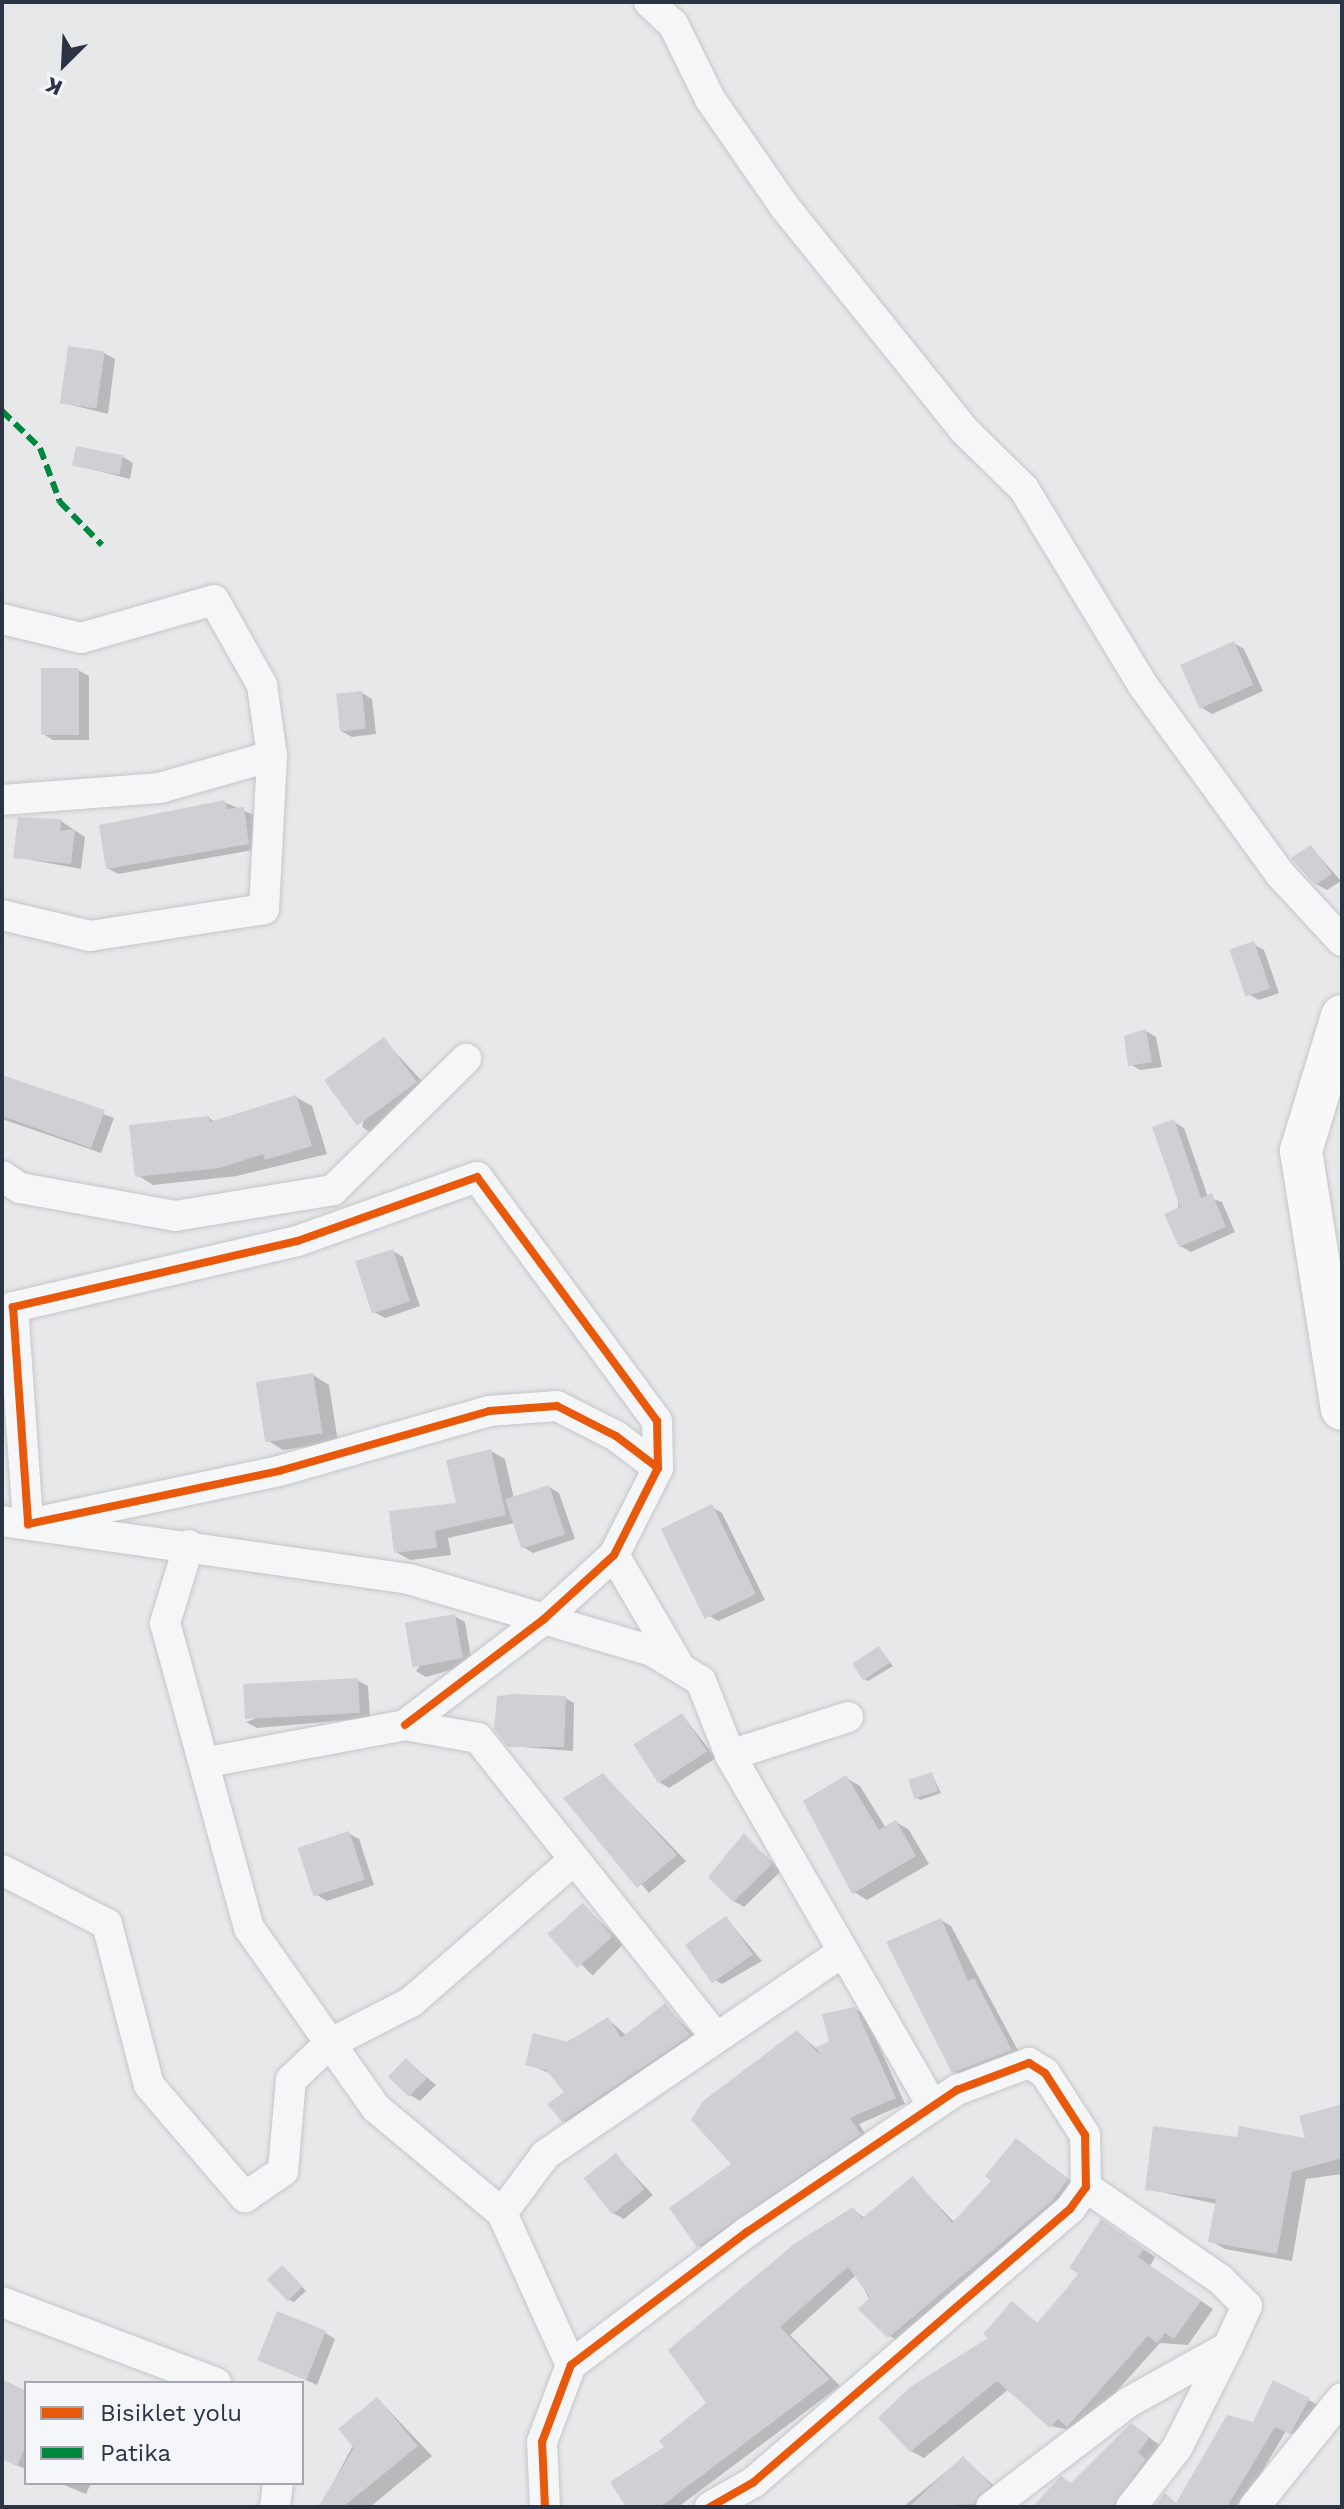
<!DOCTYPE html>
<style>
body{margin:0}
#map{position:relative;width:1344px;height:2509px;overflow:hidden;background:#e6e8ea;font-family:"Work Sans",sans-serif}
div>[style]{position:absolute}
.shadow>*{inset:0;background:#0003;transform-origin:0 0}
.building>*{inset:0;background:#ced0d3;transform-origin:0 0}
.roads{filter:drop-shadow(0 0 2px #c4c6c8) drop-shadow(0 0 2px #c4c6c8)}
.minor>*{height:30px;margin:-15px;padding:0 15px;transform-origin:15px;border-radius:15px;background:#f5f6f7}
.secondary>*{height:42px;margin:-21px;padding:0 21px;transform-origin:21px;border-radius:21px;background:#f8f8f8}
.quiet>*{height:6px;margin-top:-3px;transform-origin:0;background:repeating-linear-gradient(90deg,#00873e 0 12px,transparent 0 18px)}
.cycleway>*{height:8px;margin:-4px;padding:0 4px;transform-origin:4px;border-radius:4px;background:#e8590c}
span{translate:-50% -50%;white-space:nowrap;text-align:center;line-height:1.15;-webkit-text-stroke:8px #f4f6f9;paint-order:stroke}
.frame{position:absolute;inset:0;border:4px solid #2b3445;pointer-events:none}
.legend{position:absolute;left:24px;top:2381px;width:280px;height:104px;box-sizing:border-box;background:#f4f6f9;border:2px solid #a4a8b1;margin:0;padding:10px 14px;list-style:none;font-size:24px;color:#2b3445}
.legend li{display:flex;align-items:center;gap:16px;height:40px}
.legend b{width:40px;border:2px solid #a4a8b1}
.north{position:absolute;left:24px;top:24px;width:80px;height:80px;-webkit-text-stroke:6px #f4f6f9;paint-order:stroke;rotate:204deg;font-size:22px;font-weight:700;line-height:32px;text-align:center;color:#2b3445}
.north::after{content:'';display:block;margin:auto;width:28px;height:36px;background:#2b3445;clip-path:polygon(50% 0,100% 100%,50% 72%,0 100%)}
</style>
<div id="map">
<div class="shadow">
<div style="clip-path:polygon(104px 353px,115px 359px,108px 414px,63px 403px)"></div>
<div style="clip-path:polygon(123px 457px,133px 463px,130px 479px,75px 465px)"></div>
<div style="clip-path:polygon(1234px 643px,1244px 649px,1263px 691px,1212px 714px,1202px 708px)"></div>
<div style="clip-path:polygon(78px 670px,89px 676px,89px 740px,53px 740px,43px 734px)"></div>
<div style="clip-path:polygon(362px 693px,372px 699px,376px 734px,352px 737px,341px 731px)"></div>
<div style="clip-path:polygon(224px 802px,254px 815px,259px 849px,118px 874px,107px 868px)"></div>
<div style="clip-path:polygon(61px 821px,85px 837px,81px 869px,15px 857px)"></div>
<div style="clip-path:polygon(1311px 847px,1341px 881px,1327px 890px,1316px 884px)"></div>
<div style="clip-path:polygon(1253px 944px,1264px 950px,1279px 993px,1259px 1000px,1248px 994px)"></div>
<div style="clip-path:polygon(1146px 1031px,1156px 1037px,1162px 1067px,1140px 1070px,1130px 1064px)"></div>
<div style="clip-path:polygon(384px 1040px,432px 1092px,378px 1137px,362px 1127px)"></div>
<div style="clip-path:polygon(2px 1077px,114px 1118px,101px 1153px,2px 1119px)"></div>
<div style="clip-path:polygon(296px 1097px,312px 1106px,327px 1154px,237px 1176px,153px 1185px,137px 1175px,209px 1118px,216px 1122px)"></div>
<div style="clip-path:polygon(1174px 1122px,1184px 1128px,1208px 1197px,1222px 1202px,1235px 1232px,1191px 1252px,1180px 1246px)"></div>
<div style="clip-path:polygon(393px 1251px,403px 1257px,420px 1306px,385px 1318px,374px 1312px)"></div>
<div style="clip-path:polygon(313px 1375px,329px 1385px,338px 1442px,283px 1450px,267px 1440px)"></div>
<div style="clip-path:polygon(491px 1451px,505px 1459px,514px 1499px,549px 1487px,559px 1493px,575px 1539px,533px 1553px,523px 1547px,515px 1523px,448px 1538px,451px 1555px,410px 1560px,396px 1552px,458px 1504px)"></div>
<div style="clip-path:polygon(712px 1507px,722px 1513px,765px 1600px,718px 1621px,708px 1615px)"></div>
<div style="clip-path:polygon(454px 1616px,465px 1622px,472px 1664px,426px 1677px,416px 1671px)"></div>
<div style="clip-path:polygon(879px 1648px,893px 1666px,868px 1681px,864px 1679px)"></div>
<div style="clip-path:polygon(357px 1680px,368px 1686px,370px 1718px,257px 1728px,246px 1722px)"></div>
<div style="clip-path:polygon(565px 1698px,574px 1703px,573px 1751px,510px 1746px)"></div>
<div style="clip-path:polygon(682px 1715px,716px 1758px,669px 1788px,659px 1782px)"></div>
<div style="clip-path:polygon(932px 1774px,941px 1793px,920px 1800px,916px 1797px)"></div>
<div style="clip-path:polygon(603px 1775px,686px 1861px,649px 1893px,566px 1798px)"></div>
<div style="clip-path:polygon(846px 1778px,860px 1786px,886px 1828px,896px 1822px,909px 1830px,929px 1864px,867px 1900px,854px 1892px)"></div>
<div style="clip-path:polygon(348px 1833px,359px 1839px,374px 1885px,327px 1901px,317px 1895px)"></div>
<div style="clip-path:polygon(744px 1835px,781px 1871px,744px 1907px,734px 1901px)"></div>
<div style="left:583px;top:1905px;width:56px;height:44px;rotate:44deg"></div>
<div style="clip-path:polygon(726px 1918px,762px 1961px,722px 1984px,711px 1978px)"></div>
<div style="clip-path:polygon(941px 1920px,951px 1926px,1021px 2056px,964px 2077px,953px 2071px)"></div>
<div style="clip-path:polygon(665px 2006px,702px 2043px,576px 2128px,563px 2120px,566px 2092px,552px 2074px,527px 2064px,608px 2019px,627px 2036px)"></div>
<div style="clip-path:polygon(855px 2009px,865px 2015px,905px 2104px,859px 2124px,869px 2140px,709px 2251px,699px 2245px,797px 2032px,817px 2049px,831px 2044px)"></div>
<div style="clip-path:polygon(406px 2060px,436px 2085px,420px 2101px,410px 2095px)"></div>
<div style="clip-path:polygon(1342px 2106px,1342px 2174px,1306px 2179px,1292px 2261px,1225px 2249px,1211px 2241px,1217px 2204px,1147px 2189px,1238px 2139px,1308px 2141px)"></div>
<div style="clip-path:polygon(1016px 2140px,1078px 2186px,901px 2343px,890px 2336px,856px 2275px,790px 2335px,840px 2386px,678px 2507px,629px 2507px,667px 2447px,709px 2403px,854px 2210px,865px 2218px,913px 2179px,955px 2223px,994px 2181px)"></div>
<div style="clip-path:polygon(616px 2156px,653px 2195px,624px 2219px,613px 2213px)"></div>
<div style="clip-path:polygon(1114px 2229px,1155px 2257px,1150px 2266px,1213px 2309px,1188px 2345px,1160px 2343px,1080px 2432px,1051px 2426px,1009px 2389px,924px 2458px,911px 2451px,1012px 2304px,1039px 2324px)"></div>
<div style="clip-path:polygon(286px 2270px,306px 2291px,294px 2302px,289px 2300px)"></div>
<div style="clip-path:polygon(325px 2333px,335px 2339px,317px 2385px,260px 2360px)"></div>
<div style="clip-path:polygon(2px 2382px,26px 2394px,26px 2469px,2px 2459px)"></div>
<div style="clip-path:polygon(378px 2399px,432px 2456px,370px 2507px,320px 2507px)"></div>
<div style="clip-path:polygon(1309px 2400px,1319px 2406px,1301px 2438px,1286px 2431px,1241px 2507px,1213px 2507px,1254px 2424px)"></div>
<div style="clip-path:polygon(1132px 2425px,1161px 2446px,1128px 2507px,1034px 2507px,1061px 2479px,1072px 2485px)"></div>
<div style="clip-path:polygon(963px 2458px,1002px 2493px,989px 2507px,903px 2507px)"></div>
<div style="clip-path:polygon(59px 2483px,91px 2483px,86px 2494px)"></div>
</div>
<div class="building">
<div style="left:68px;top:346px;width:37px;height:58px;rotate:8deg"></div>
<div style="left:76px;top:446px;width:48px;height:20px;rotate:11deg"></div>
<div style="left:1234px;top:641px;width:48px;height:59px;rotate:66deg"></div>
<div style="left:41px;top:668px;width:38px;height:67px"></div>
<div style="left:362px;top:691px;width:38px;height:26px;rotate:84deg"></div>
<div style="clip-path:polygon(225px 800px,227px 809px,244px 807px,249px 844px,106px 869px,99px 825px)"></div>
<div style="clip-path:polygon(18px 817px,61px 819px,60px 831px,75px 829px,71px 864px,13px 858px)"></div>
<div style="clip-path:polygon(1311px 845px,1332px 874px,1315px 885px,1291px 858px)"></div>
<div style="left:1254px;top:941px;width:50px;height:26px;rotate:71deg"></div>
<div style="clip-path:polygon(1146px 1029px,1152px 1062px,1128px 1066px,1124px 1036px)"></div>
<div style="left:384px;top:1037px;width:56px;height:74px;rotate:54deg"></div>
<div style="clip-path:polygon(2px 1075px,105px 1110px,91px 1148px,2px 1116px)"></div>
<div style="clip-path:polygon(296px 1095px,312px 1146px,265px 1160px,263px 1154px,220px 1168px,135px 1177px,129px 1125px,209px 1116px,210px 1122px)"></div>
<div style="clip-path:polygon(1174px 1119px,1201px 1198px,1212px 1193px,1226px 1227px,1179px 1247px,1164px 1214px,1180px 1207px,1152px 1127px)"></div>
<div style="left:393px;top:1249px;width:55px;height:40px;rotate:72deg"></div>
<div style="left:313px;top:1373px;width:61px;height:58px;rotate:81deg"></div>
<div style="clip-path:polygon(491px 1449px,506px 1515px,435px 1531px,437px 1548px,394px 1553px,389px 1511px,456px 1503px,446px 1460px)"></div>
<div style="left:549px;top:1485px;width:52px;height:46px;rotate:72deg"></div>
<div style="left:712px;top:1504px;width:100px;height:57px;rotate:64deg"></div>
<div style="left:455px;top:1614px;width:45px;height:51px;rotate:80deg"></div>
<div style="left:879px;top:1646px;width:20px;height:32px;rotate:57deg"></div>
<div style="left:358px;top:1678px;width:35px;height:115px;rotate:87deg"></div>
<div style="clip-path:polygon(516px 1694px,566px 1696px,564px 1747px,508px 1747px,494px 1729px,497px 1696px)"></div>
<div style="left:682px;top:1713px;width:46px;height:58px;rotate:57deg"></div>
<div style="left:932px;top:1772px;width:20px;height:25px;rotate:72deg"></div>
<div style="clip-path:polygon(603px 1773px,677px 1855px,637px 1888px,563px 1798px)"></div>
<div style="clip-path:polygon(846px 1775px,879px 1830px,896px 1820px,916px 1856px,852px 1894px,803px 1801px)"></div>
<div style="left:349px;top:1831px;width:51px;height:54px;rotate:72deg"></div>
<div style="clip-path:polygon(744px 1833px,772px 1864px,733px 1902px,708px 1877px)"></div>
<div style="left:583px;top:1903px;width:45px;height:47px;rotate:49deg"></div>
<div style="left:726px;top:1916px;width:47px;height:50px;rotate:55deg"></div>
<div style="clip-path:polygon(941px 1918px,968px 1981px,974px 1978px,1012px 2050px,952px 2073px,886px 1942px)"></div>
<div style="clip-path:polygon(665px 2003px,690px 2035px,562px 2122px,547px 2104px,564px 2092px,546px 2070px,525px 2065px,533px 2033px,568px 2042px,608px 2017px,621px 2038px)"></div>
<div style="clip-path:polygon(855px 2007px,896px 2098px,850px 2118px,861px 2134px,697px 2247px,669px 2208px,731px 2164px,691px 2120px,703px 2101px,797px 2030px,820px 2055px,816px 2047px,829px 2042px,822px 2014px)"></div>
<div style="left:406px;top:2058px;width:29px;height:26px;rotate:44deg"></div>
<div style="clip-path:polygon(1342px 2104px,1342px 2158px,1292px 2172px,1277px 2254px,1208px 2242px,1216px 2199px,1145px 2190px,1153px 2126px,1237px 2137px,1239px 2126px,1305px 2138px,1299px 2116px)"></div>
<div style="clip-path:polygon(1016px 2138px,1068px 2179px,1052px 2201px,888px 2338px,858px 2309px,870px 2297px,848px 2267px,780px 2327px,830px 2379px,660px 2507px,626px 2507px,610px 2482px,664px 2447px,659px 2441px,706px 2403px,668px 2350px,794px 2244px,853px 2207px,862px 2218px,913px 2176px,952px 2223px,991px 2181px,985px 2176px)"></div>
<div style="left:616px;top:2153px;width:46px;height:41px;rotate:52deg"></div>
<div style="clip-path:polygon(1101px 2219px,1144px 2249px,1138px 2257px,1201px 2301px,1174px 2339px,1165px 2333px,1157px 2343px,1148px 2336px,1067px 2427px,1058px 2419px,1050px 2428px,997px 2381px,910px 2452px,878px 2418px,910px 2387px,988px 2338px,983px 2334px,1012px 2301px,1037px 2323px,1079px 2274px,1069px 2268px)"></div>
<div style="left:282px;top:2265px;width:30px;height:21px;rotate:46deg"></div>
<div style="left:277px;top:2311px;width:53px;height:53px;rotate:22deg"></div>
<div style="clip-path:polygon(2px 2379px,26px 2391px,26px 2446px,17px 2466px,2px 2459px)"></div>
<div style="clip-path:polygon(1273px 2380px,1310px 2398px,1290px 2434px,1275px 2427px,1227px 2507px,1154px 2507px,1165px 2493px,1176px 2503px,1227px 2415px,1253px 2422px)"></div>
<div style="clip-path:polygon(377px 2397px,418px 2446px,343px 2507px,318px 2507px,354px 2448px,338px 2429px)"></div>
<div style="clip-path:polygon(1131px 2423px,1150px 2437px,1138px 2453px,1146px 2459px,1113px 2507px,1032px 2507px,1061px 2476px,1071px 2483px)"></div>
<div style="clip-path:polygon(963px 2456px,991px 2485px,974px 2504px,909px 2507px)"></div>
</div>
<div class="roads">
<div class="minor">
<div style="left:649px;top:2px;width:33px;rotate:43deg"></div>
<div style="left:673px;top:24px;width:84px;rotate:63.7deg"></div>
<div style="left:710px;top:99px;width:130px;rotate:55.3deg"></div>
<div style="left:784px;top:206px;width:287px;rotate:51.2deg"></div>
<div style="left:964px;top:430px;width:84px;rotate:44.5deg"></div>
<div style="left:1024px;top:489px;width:228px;rotate:58.8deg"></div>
<div style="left:1142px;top:684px;width:235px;rotate:54deg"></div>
<div style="left:1280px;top:874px;width:91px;rotate:47.2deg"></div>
<div style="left:2px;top:619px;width:81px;rotate:13.5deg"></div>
<div style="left:81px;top:638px;width:138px;rotate:-15.9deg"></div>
<div style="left:214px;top:600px;width:98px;rotate:60.5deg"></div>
<div style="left:262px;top:685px;width:72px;rotate:82deg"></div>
<div style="left:272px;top:756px;width:116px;rotate:164.1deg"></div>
<div style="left:160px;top:788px;width:158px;rotate:175.7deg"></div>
<div style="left:2px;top:915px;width:90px;rotate:13.4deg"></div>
<div style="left:90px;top:936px;width:176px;rotate:-8.8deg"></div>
<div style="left:264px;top:909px;width:153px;rotate:-87deg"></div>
<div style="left:2px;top:1176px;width:22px;rotate:34deg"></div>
<div style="left:20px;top:1188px;width:158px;rotate:10.2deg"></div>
<div style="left:175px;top:1216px;width:160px;rotate:-9.3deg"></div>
<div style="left:333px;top:1190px;width:187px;rotate:-44.6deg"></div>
<div style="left:2px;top:1521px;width:411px;rotate:8.1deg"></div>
<div style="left:409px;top:1579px;width:253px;rotate:16.5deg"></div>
<div style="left:652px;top:1651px;width:57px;rotate:31.5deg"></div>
<div style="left:701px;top:1681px;width:79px;rotate:68.6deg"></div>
<div style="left:189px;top:1545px;width:82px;rotate:107.1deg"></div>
<div style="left:165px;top:1623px;width:316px;rotate:74.6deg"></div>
<div style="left:249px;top:1928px;width:220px;rotate:54.8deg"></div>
<div style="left:376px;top:2108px;width:164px;rotate:39.8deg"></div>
<div style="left:502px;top:2213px;width:72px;rotate:-53.4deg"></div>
<div style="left:545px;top:2155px;width:361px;rotate:-34.3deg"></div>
<div style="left:614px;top:1555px;width:126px;rotate:59.6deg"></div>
<div style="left:848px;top:1717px;width:124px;rotate:162.1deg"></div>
<div style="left:730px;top:1755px;width:405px;rotate:60deg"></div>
<div style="left:405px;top:1725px;width:175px;rotate:-37.3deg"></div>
<div style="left:544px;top:1619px;width:95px;rotate:-42.4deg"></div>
<div style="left:614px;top:1555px;width:97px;rotate:-63.2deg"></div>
<div style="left:658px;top:1468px;width:47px;rotate:-91.2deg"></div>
<div style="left:657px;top:1421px;width:303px;rotate:-126.4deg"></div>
<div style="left:477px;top:1177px;width:191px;rotate:160.4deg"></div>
<div style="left:297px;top:1241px;width:292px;rotate:166.9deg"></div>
<div style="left:13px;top:1307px;width:218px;rotate:86deg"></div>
<div style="left:28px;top:1524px;width:257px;rotate:-11.9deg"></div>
<div style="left:279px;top:1471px;width:218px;rotate:-15.9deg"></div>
<div style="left:489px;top:1411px;width:68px;rotate:-4.2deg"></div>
<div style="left:557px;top:1406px;width:66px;rotate:27deg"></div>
<div style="left:616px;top:1436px;width:53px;rotate:37.3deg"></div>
<div style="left:208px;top:1762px;width:200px;rotate:-10.6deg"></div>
<div style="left:405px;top:1725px;width:74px;rotate:10.1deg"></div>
<div style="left:478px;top:1738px;width:381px;rotate:51.5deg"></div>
<div style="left:2px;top:1870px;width:118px;rotate:27.2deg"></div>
<div style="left:107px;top:1924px;width:166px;rotate:75.4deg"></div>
<div style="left:149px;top:2085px;width:148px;rotate:49.4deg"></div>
<div style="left:245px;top:2197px;width:46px;rotate:-34.4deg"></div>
<div style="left:283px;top:2171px;width:91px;rotate:-85deg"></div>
<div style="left:291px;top:2080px;width:52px;rotate:-43.5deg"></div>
<div style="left:329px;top:2044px;width:92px;rotate:-27.1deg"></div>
<div style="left:411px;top:2002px;width:216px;rotate:-41.1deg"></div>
<div style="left:1086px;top:2187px;width:163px;rotate:34.5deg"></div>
<div style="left:1220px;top:2279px;width:38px;rotate:45deg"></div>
<div style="left:1247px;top:2306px;width:45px;rotate:114.9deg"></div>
<div style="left:502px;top:2213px;width:167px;rotate:65.6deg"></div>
<div style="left:2px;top:2302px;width:229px;rotate:20.7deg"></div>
<div style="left:275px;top:2507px;width:24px;rotate:-83deg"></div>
<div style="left:545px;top:2507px;width:65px;rotate:-92.6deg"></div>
<div style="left:542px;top:2442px;width:82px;rotate:-69.4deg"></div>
<div style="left:571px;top:2365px;width:221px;rotate:-37.1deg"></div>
<div style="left:747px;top:2232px;width:254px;rotate:-34.1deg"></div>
<div style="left:957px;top:2090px;width:77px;rotate:-20.6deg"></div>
<div style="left:1029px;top:2063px;width:19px;rotate:32deg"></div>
<div style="left:1045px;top:2073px;width:74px;rotate:57.2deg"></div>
<div style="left:1085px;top:2135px;width:52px;rotate:88.9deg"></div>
<div style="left:1086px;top:2187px;width:27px;rotate:126deg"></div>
<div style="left:1070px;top:2209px;width:418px;rotate:139.2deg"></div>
<div style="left:754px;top:2482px;width:51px;rotate:150.4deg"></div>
<div style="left:991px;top:2507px;width:173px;rotate:-37.3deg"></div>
<div style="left:1129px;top:2402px;width:113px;rotate:-29.1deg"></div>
<div style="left:1228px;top:2347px;width:113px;rotate:116.8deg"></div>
<div style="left:1177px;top:2448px;width:75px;rotate:127.9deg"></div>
<div style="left:1254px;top:2507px;width:140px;rotate:-51.1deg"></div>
</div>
<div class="secondary">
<div style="left:1342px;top:1016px;width:141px;rotate:106.9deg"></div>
<div style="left:1301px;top:1151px;width:261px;rotate:81deg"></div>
</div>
</div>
<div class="quiet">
<div style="left:2px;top:411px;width:53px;rotate:44.2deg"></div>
<div style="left:40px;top:448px;width:58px;rotate:69.7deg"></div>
<div style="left:60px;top:502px;width:60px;rotate:45.7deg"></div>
</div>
<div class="cycleway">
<div style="left:405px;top:1725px;width:175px;rotate:-37.3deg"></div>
<div style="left:544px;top:1619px;width:95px;rotate:-42.4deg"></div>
<div style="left:614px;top:1555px;width:97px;rotate:-63.2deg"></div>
<div style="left:658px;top:1468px;width:47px;rotate:-91.2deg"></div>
<div style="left:657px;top:1421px;width:303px;rotate:-126.4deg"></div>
<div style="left:477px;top:1177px;width:191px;rotate:160.4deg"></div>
<div style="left:297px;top:1241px;width:292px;rotate:166.9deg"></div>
<div style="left:13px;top:1307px;width:218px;rotate:86deg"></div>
<div style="left:28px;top:1524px;width:257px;rotate:-11.9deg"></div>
<div style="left:279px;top:1471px;width:218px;rotate:-15.9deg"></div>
<div style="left:489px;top:1411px;width:68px;rotate:-4.2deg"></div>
<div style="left:557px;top:1406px;width:66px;rotate:27deg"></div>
<div style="left:616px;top:1436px;width:53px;rotate:37.3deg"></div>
<div style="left:545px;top:2507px;width:65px;rotate:-92.6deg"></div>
<div style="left:542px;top:2442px;width:82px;rotate:-69.4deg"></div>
<div style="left:571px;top:2365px;width:221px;rotate:-37.1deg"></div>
<div style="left:747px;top:2232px;width:254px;rotate:-34.1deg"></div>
<div style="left:957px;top:2090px;width:77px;rotate:-20.6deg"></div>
<div style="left:1029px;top:2063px;width:19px;rotate:32deg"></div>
<div style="left:1045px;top:2073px;width:74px;rotate:57.2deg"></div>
<div style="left:1085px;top:2135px;width:52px;rotate:88.9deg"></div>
<div style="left:1086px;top:2187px;width:27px;rotate:126deg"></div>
<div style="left:1070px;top:2209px;width:418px;rotate:139.2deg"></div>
<div style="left:754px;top:2482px;width:51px;rotate:150.4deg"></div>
</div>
<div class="frame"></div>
<ul class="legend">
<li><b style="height:10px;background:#e8590c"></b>Bisiklet yolu</li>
<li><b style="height:10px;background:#00873e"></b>Patika</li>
</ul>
<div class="north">K</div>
</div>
